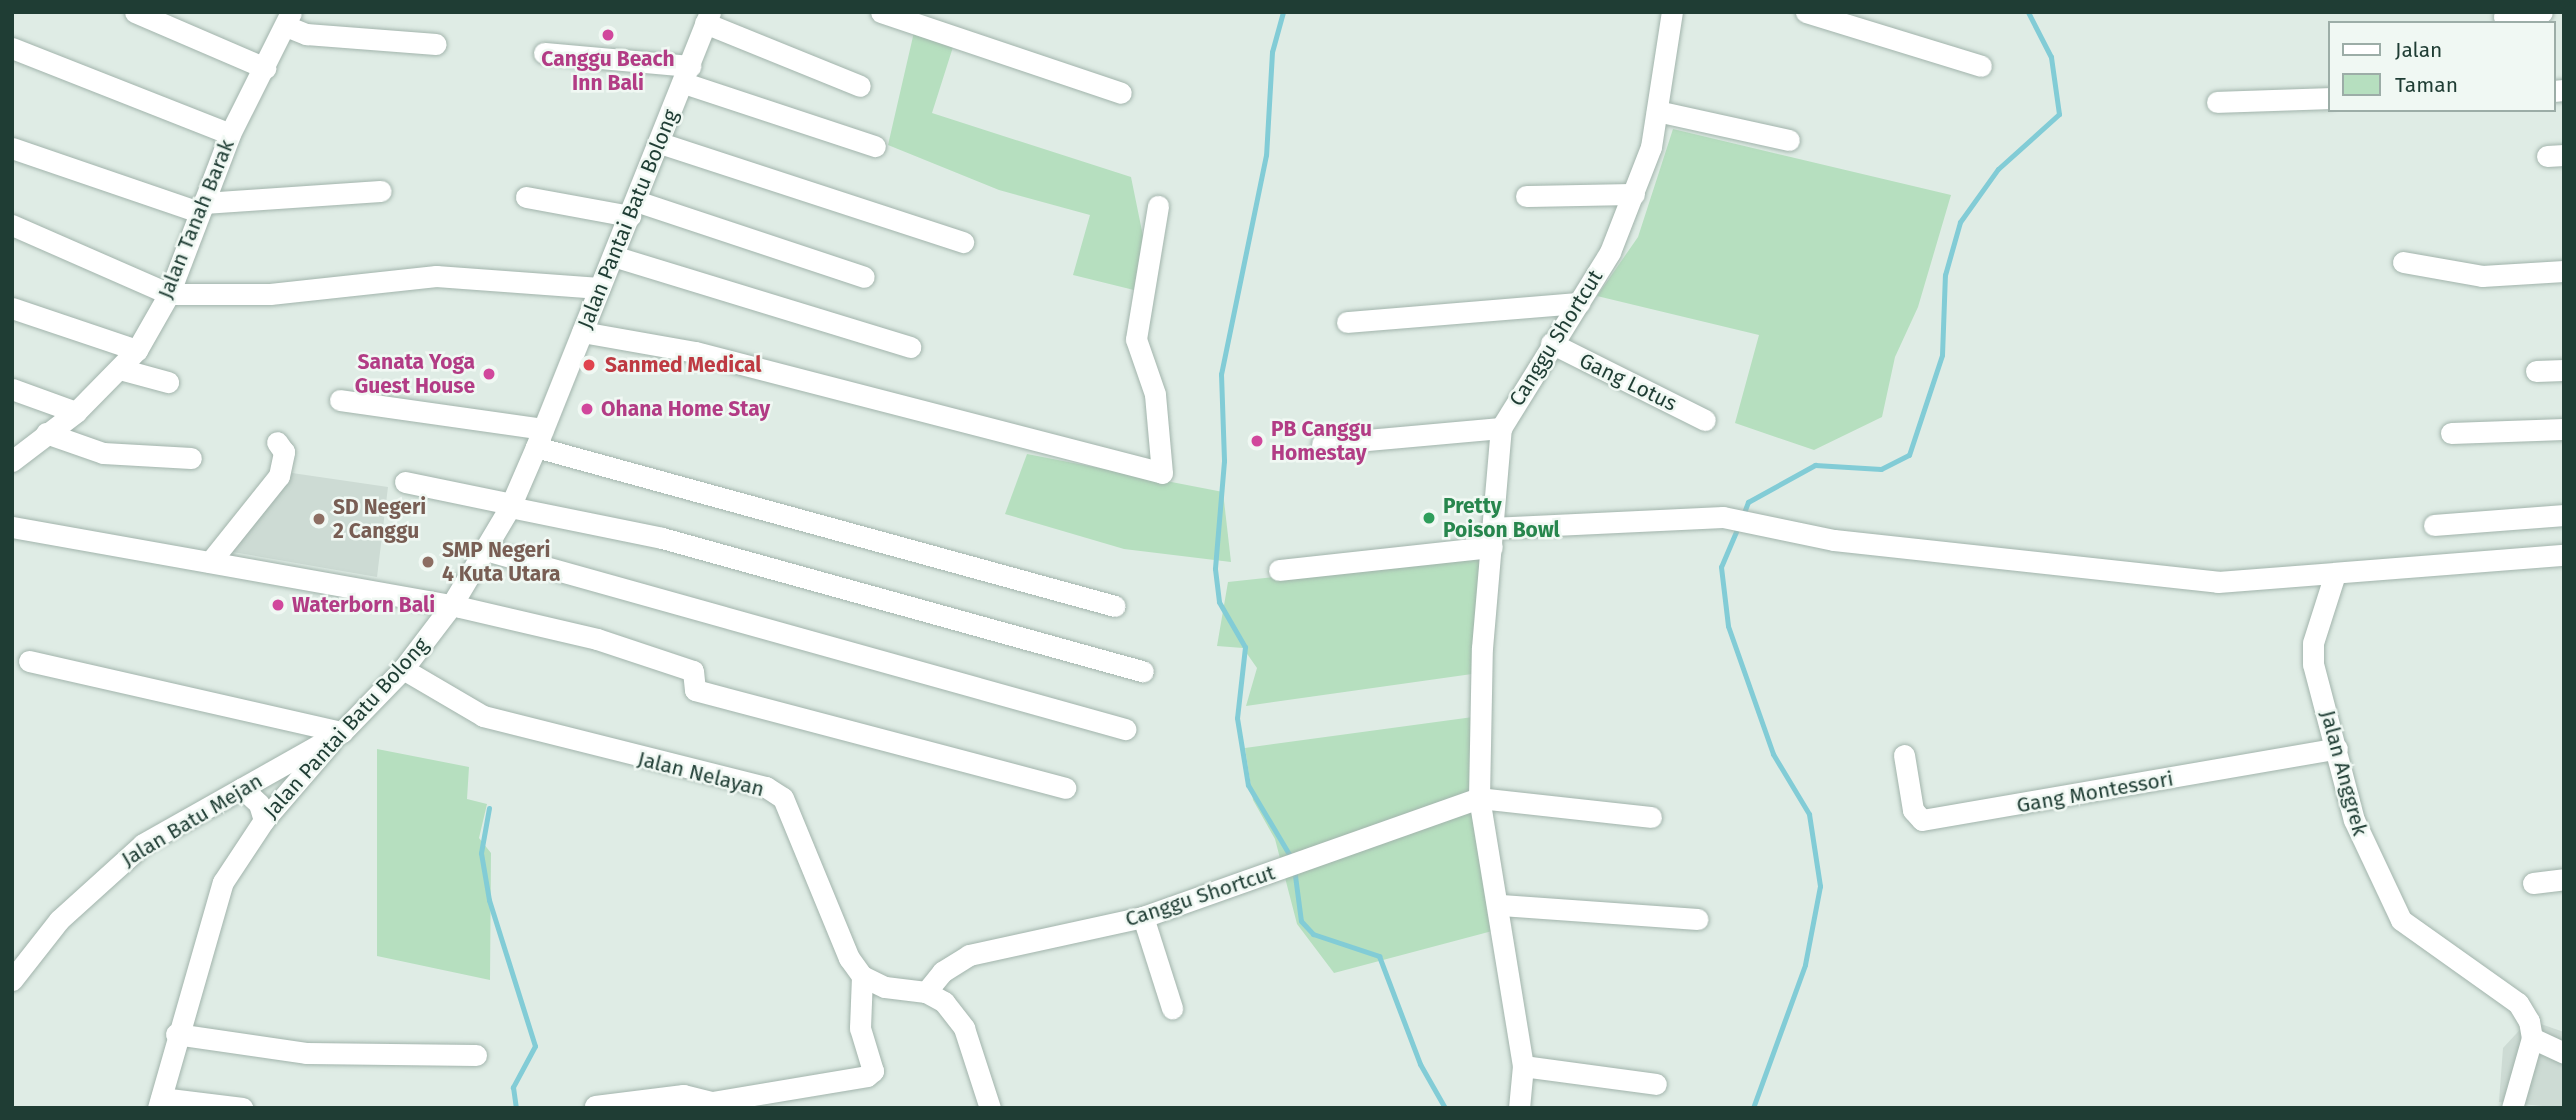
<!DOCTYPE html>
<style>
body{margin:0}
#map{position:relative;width:2576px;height:1120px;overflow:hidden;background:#dfece5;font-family:"Fira Sans",sans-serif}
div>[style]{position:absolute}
.built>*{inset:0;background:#cddbd4}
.green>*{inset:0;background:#b6dfbf}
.stream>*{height:5px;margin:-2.5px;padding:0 2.5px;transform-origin:2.5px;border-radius:2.5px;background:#82ccd6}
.roads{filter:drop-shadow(0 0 2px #a2b4ac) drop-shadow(0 0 2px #a2b4ac)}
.street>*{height:21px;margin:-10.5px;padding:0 10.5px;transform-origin:10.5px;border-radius:10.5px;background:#fff}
.secondary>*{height:21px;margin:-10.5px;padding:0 10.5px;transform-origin:10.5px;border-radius:10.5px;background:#fff}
.dots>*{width:19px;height:19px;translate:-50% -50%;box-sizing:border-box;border:4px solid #f0f8f3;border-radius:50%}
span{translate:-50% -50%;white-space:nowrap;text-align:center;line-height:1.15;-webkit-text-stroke:5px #f0f8f3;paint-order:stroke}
.hotel-label{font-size:21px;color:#b23c85;font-weight:700}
.right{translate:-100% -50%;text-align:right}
.left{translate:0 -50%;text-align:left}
.street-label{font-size:21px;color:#1f3d34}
.health-label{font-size:21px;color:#be3a42;font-weight:700}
.leisure-label{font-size:21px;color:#27864d;font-weight:700}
.education-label{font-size:21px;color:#785e54;font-weight:700}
.frame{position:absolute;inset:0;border:14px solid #1f3d34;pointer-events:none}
.legend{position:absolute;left:2328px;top:21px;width:228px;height:91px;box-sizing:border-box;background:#f0f8f3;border:2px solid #9cada7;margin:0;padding:9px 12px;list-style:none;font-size:21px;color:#1f3d34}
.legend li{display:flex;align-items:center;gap:14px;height:35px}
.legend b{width:35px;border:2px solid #9cada7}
</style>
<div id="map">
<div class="built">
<div style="clip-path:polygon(292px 473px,388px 487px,377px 577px,227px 551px)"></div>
<div style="clip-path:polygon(2529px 1020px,2564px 1032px,2564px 1108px,2499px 1102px,2503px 1048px)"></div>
</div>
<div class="green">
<div style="clip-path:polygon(914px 32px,953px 47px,932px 113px,1131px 177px,1143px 236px,1134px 290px,1073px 275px,1090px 215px,999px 190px,888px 145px)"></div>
<div style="clip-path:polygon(1673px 129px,1951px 195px,1918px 307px,1895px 357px,1882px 417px,1814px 450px,1735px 423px,1759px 335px,1597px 296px,1638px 237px)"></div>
<div style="clip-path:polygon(1027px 454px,1223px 492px,1231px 562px,1124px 549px,1005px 514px)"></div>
<div style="clip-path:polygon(1483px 555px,1472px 674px,1246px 706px,1257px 668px,1243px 648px,1217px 646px,1228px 582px)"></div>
<div style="clip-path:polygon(1473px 717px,1496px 930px,1334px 973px,1297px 924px,1275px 839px,1253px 800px,1245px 748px)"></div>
<div style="clip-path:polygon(377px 749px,469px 767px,467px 799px,487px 804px,479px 838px,491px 853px,490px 980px,377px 956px)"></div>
</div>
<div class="stream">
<div style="left:1283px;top:12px;width:41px;rotate:105.4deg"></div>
<div style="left:1272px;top:52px;width:103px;rotate:93.3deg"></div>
<div style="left:1266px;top:155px;width:224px;rotate:101.6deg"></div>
<div style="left:1221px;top:374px;width:87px;rotate:88deg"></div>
<div style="left:1224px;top:461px;width:108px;rotate:94.8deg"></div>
<div style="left:1215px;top:569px;width:33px;rotate:83deg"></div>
<div style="left:1219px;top:602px;width:52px;rotate:60deg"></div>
<div style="left:1245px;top:647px;width:71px;rotate:96.4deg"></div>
<div style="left:1237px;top:718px;width:68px;rotate:80.7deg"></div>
<div style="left:1248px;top:785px;width:86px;rotate:59.3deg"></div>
<div style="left:1743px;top:515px;width:14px;rotate:-69deg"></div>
<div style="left:1748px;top:502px;width:77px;rotate:-28.9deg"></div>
<div style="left:1815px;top:465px;width:66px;rotate:3.5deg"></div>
<div style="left:1881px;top:469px;width:31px;rotate:-27deg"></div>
<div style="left:1909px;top:455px;width:105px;rotate:-71.7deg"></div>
<div style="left:1942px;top:355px;width:80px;rotate:-87.9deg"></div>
<div style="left:1945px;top:275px;width:55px;rotate:-74.2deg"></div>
<div style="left:1960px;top:222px;width:65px;rotate:-54.4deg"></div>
<div style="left:1998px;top:169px;width:82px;rotate:-42deg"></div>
<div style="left:2059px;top:114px;width:58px;rotate:-98deg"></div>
<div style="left:2051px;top:57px;width:51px;rotate:-117.1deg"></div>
<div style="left:1738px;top:527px;width:43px;rotate:113deg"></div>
<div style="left:1721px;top:567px;width:59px;rotate:83.2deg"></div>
<div style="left:1728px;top:626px;width:136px;rotate:70.6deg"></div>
<div style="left:1773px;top:754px;width:70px;rotate:59deg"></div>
<div style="left:1809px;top:814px;width:73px;rotate:81.3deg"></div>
<div style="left:1820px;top:886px;width:80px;rotate:100.8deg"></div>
<div style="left:1805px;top:965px;width:152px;rotate:110deg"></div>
<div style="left:489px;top:808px;width:46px;rotate:100.1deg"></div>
<div style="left:481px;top:853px;width:48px;rotate:80.3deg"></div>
<div style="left:489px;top:900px;width:153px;rotate:72.5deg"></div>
<div style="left:535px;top:1046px;width:47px;rotate:118.2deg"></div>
<div style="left:513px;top:1087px;width:21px;rotate:82deg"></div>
<div style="left:1294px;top:868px;width:53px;rotate:82.5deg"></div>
<div style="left:1301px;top:921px;width:18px;rotate:47deg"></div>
<div style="left:1313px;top:934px;width:70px;rotate:18.4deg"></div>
<div style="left:1379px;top:956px;width:116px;rotate:69.2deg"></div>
<div style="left:1420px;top:1064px;width:51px;rotate:60.4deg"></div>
</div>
<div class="roads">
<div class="street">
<div style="left:135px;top:12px;width:142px;rotate:23.3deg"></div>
<div style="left:881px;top:12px;width:253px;rotate:18.6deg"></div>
<div style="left:1806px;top:12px;width:183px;rotate:17.1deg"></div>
<div style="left:2504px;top:17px;width:38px;rotate:-7deg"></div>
<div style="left:705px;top:23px;width:167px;rotate:22.1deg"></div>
<div style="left:286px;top:26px;width:22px;rotate:22deg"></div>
<div style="left:306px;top:34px;width:130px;rotate:4.4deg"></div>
<div style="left:12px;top:48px;width:234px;rotate:21.5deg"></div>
<div style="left:544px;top:53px;width:147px;rotate:5.1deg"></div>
<div style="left:684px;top:83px;width:201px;rotate:18.3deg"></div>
<div style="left:2553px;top:91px;width:11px;rotate:-5deg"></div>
<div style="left:2217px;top:102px;width:112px;rotate:-2deg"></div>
<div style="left:1657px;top:111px;width:135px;rotate:12.4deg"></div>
<div style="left:660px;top:143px;width:319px;rotate:18.1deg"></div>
<div style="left:12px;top:148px;width:198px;rotate:18.9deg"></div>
<div style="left:2547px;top:156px;width:17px;rotate:-3deg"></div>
<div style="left:1526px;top:196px;width:108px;rotate:-1.1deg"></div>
<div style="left:526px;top:197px;width:106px;rotate:10.4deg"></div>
<div style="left:636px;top:201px;width:240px;rotate:18.4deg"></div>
<div style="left:203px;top:203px;width:178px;rotate:-3.9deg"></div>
<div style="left:12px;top:225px;width:171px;rotate:23.7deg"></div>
<div style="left:169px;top:294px;width:101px"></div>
<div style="left:270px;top:294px;width:167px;rotate:-6.2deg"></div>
<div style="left:436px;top:276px;width:164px;rotate:4.2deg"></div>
<div style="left:613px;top:256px;width:311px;rotate:17deg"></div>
<div style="left:2403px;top:262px;width:80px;rotate:10deg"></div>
<div style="left:2482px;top:276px;width:82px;rotate:-3.5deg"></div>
<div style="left:12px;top:308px;width:132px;rotate:18.6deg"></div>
<div style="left:1347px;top:322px;width:233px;rotate:-4.7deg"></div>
<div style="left:582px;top:332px;width:115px;rotate:10deg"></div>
<div style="left:695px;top:352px;width:482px;rotate:14.5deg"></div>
<div style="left:1162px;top:473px;width:79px;rotate:-95.1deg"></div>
<div style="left:1155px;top:394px;width:58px;rotate:-109.1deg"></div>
<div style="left:1136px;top:339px;width:135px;rotate:-80.6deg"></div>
<div style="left:1551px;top:343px;width:172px;rotate:26.6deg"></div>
<div style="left:120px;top:369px;width:50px;rotate:15.2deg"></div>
<div style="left:2536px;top:371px;width:28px;rotate:-2deg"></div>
<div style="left:12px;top:389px;width:68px;rotate:19.8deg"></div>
<div style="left:340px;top:400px;width:205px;rotate:8.1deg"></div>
<div style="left:46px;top:433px;width:60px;rotate:19.3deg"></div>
<div style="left:103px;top:453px;width:88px;rotate:3.3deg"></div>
<div style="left:2451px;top:433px;width:113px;rotate:-2deg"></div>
<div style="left:1322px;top:444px;width:180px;rotate:-5.1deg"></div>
<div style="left:536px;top:447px;width:600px;rotate:15.36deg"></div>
<div style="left:12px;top:461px;width:81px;rotate:-37.4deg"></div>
<div style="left:76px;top:412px;width:87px;rotate:-45.5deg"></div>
<div style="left:137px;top:350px;width:64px;rotate:-60.3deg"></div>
<div style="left:169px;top:294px;width:171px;rotate:-69.1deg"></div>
<div style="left:230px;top:134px;width:136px;rotate:-63.4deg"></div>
<div style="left:405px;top:482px;width:108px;rotate:11.7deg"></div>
<div style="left:510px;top:507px;width:155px;rotate:11.5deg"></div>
<div style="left:662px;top:538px;width:499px;rotate:15.5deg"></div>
<div style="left:2434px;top:525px;width:130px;rotate:-4.4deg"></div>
<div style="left:12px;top:527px;width:455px;rotate:10.1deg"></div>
<div style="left:460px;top:607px;width:141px;rotate:13.1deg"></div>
<div style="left:597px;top:639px;width:101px;rotate:18.4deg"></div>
<div style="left:693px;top:671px;width:19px;rotate:84deg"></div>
<div style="left:695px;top:690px;width:383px;rotate:14.8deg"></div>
<div style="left:485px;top:550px;width:665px;rotate:15.63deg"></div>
<div style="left:210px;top:562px;width:110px;rotate:-51.3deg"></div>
<div style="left:279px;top:476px;width:25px;rotate:-78deg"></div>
<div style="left:284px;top:452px;width:12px;rotate:-125deg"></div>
<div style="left:1279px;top:570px;width:214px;rotate:-6.2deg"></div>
<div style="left:2334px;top:577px;width:69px;rotate:107.7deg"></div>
<div style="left:2313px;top:643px;width:21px;rotate:90deg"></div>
<div style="left:2313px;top:664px;width:161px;rotate:75.3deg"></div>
<div style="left:2354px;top:820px;width:110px;rotate:64.8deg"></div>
<div style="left:2401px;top:920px;width:143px;rotate:35.4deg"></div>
<div style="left:2518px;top:1003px;width:21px;rotate:59deg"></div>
<div style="left:2529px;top:1021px;width:17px;rotate:80deg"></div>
<div style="left:2532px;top:1038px;width:73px;rotate:105.9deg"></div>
<div style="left:29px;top:661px;width:321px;rotate:12.8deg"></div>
<div style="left:1904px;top:755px;width:56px;rotate:80.7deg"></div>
<div style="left:1913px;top:810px;width:13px;rotate:48deg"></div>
<div style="left:1922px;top:820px;width:421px;rotate:-9.8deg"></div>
<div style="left:2533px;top:883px;width:31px;rotate:-7deg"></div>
<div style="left:1501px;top:905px;width:197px;rotate:4.1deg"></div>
<div style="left:1143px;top:917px;width:96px;rotate:72.3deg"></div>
<div style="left:926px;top:992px;width:21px;rotate:29deg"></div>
<div style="left:944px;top:1002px;width:33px;rotate:52deg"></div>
<div style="left:964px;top:1028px;width:84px;rotate:72deg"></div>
<div style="left:176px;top:1034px;width:131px;rotate:8.3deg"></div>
<div style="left:306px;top:1053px;width:170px;rotate:0.7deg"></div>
<div style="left:2532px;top:1038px;width:35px;rotate:25deg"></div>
<div style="left:1523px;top:1066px;width:134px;rotate:7.7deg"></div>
<div style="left:161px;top:1098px;width:82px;rotate:7deg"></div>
<div style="left:595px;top:1106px;width:89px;rotate:-7.1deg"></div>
<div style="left:683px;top:1095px;width:30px;rotate:14deg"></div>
<div style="left:712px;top:1102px;width:157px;rotate:-9.5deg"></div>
<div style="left:867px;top:1076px;width:8px;rotate:-40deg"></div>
<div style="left:873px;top:1071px;width:45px;rotate:-106.8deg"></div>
<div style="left:860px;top:1028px;width:52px;rotate:-87.8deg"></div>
<div style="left:158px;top:1108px;width:235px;rotate:-74deg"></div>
<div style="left:223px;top:882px;width:74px;rotate:-56.5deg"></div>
<div style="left:264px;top:820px;width:103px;rotate:-49.3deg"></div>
<div style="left:1519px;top:1108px;width:42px;rotate:-84.6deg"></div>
<div style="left:1523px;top:1066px;width:272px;rotate:-99.3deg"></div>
<div style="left:1479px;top:798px;width:173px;rotate:6.3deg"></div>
</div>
<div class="secondary">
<div style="left:1491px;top:528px;width:232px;rotate:-2.7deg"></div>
<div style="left:1723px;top:517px;width:113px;rotate:11.7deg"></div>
<div style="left:1834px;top:540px;width:386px;rotate:6.2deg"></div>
<div style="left:2218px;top:582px;width:347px;rotate:-4.5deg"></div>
<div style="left:403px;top:669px;width:93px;rotate:30.4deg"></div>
<div style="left:483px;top:716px;width:292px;rotate:14.1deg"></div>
<div style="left:766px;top:787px;width:20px;rotate:33deg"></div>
<div style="left:783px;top:798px;width:173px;rotate:67.6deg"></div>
<div style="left:849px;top:958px;width:22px;rotate:54deg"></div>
<div style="left:862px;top:976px;width:25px;rotate:26deg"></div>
<div style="left:885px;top:987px;width:41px;rotate:7deg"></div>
<div style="left:926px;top:992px;width:26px;rotate:-51deg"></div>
<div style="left:942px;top:972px;width:32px;rotate:-32deg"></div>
<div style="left:969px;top:955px;width:178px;rotate:-12.3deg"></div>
<div style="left:1143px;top:917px;width:356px;rotate:-19.5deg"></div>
<div style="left:1479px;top:798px;width:150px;rotate:-88.9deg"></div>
<div style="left:1482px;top:648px;width:221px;rotate:-85.1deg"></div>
<div style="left:1501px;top:428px;width:207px;rotate:-58.2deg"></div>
<div style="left:1610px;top:252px;width:113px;rotate:-68.7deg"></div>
<div style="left:1651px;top:147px;width:137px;rotate:-81.2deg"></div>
<div style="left:242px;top:788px;width:23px;rotate:43deg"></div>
<div style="left:259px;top:804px;width:17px;rotate:73deg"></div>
<div style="left:12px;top:980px;width:76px;rotate:-51.9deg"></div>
<div style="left:59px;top:920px;width:113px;rotate:-42.1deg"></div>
<div style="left:143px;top:844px;width:228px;rotate:-29.4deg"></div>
<div style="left:342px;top:732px;width:88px;rotate:-45.9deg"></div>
<div style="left:403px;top:669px;width:79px;rotate:-52.7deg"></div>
<div style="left:451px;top:606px;width:115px;rotate:-59.2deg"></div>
<div style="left:510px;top:507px;width:65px;rotate:-66.6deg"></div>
<div style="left:536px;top:447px;width:469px;rotate:-68.2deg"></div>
</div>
</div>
<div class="dots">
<div style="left:608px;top:35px;background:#d1479c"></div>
<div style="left:589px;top:365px;background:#e0444e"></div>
<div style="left:489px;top:374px;background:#d1479c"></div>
<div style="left:587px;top:409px;background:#d1479c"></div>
<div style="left:1257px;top:441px;background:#d1479c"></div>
<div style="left:1429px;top:518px;background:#2e9e5b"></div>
<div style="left:319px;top:519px;background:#8d6e63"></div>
<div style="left:428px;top:562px;background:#8d6e63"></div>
<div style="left:278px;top:605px;background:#d1479c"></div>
</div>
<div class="hotel-label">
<span style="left:608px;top:71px">Canggu Beach<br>Inn Bali</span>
<span class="right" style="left:475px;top:374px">Sanata Yoga<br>Guest House</span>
<span class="left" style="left:601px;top:409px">Ohana Home Stay</span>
<span class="left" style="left:1271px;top:441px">PB Canggu<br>Homestay</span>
<span class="left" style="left:292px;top:605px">Waterborn Bali</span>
</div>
<div class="street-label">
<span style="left:196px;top:219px;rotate:-68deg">Jalan Tanah Barak</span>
<span style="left:628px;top:219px;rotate:-68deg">Jalan Pantai Batu Bolong</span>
<span style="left:1556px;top:338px;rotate:-58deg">Canggu Shortcut</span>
<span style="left:1628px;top:382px;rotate:26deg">Gang Lotus</span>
<span style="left:346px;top:728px;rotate:-48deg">Jalan Pantai Batu Bolong</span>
<span style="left:2344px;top:773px;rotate:75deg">Jalan Anggrek</span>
<span style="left:701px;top:774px;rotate:14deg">Jalan Nelayan</span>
<span style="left:2095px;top:792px;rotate:-10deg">Gang Montessori</span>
<span style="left:192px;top:820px;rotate:-31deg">Jalan Batu Mejan</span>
<span style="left:1200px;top:896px;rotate:-18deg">Canggu Shortcut</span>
</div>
<div class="health-label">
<span class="left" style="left:605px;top:365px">Sanmed Medical</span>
</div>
<div class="leisure-label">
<span class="left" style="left:1443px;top:518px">Pretty<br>Poison Bowl</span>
</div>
<div class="education-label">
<span class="left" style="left:333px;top:519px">SD Negeri<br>2 Canggu</span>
<span class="left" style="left:442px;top:562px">SMP Negeri<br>4 Kuta Utara</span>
</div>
<div class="frame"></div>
<ul class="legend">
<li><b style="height:9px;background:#fff"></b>Jalan</li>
<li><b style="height:19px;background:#b6dfbf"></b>Taman</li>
</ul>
</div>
